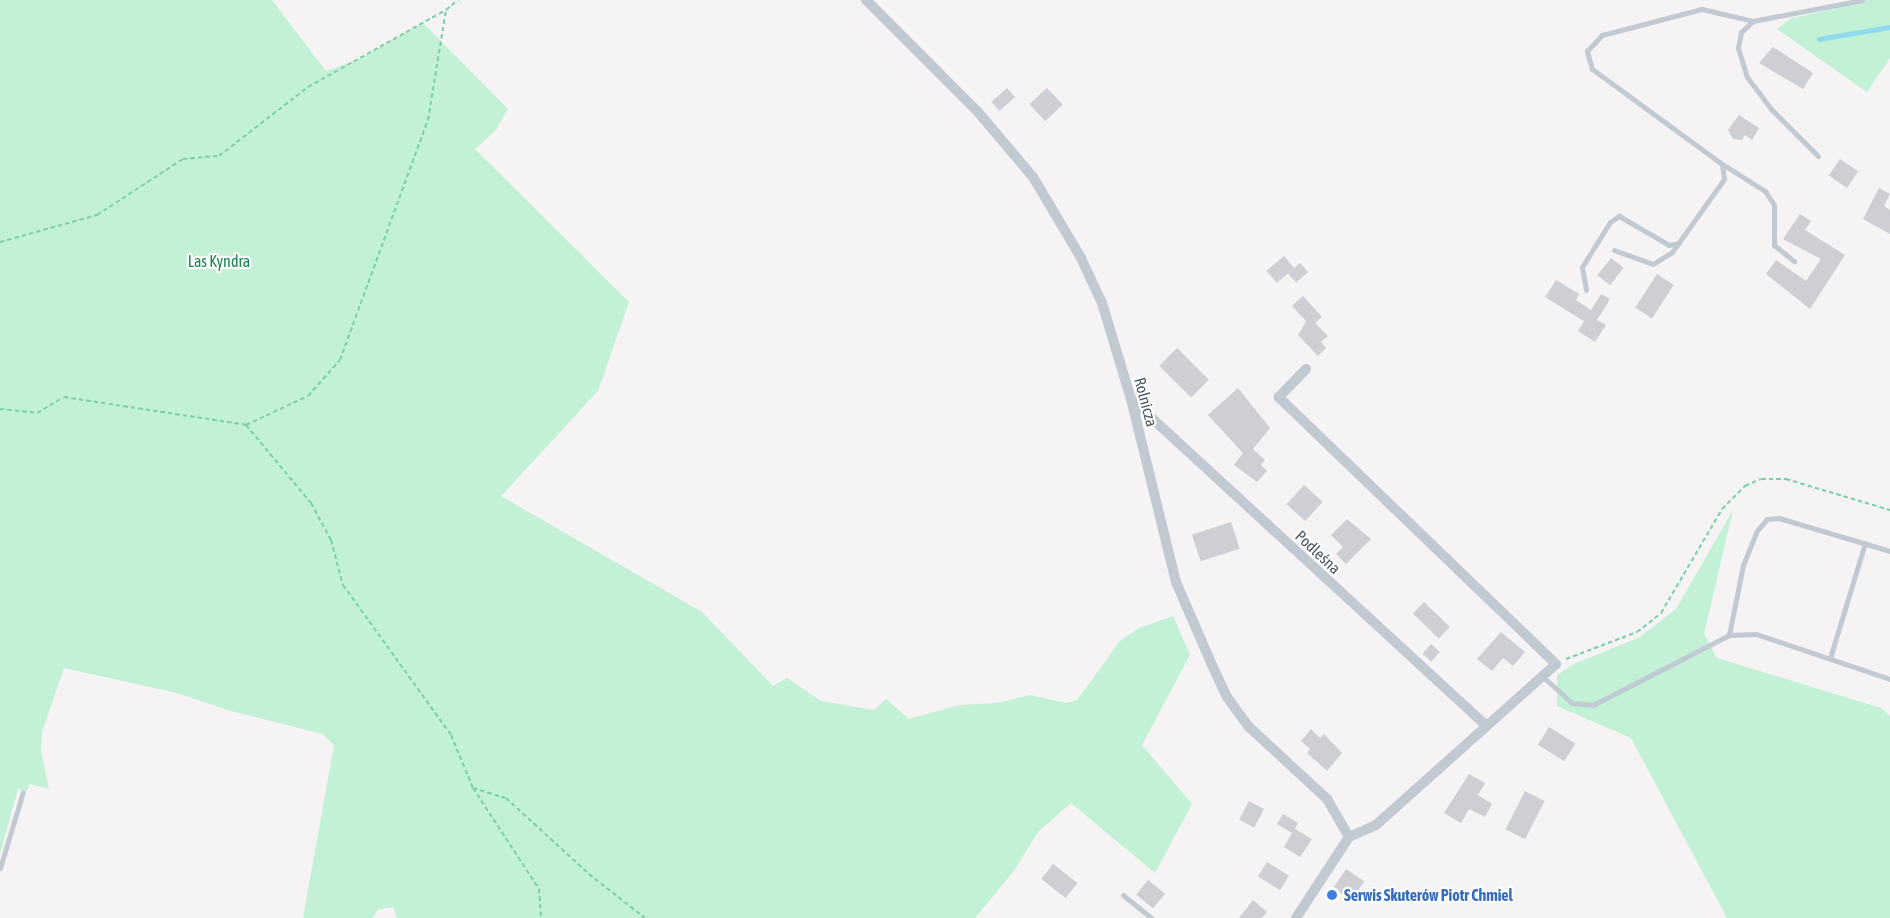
<!DOCTYPE html>
<meta charset="utf-8">
<style>
body{margin:0}
#map{position:relative;width:1890px;height:918px;overflow:hidden;background:#f5f3f3;font-family:"Asap Condensed",sans-serif}
div>[style]{position:absolute}
.green>*{inset:0;background:#c3f1d5}
.stream>*{height:4.5px;margin:-2.25px;padding:0 2.25px;transform-origin:2.25px;border-radius:2.25px;background:#90daee}
.building>*{inset:0;background:#cdcfd5;transform-origin:0 0}
.path>*{height:2px;margin-top:-1px;transform-origin:0;background:repeating-linear-gradient(90deg,#7ad0a6 0 4.5px,transparent 0 7.5px)}
.lane>*{height:5px;margin:-2.5px;padding:0 2.5px;transform-origin:2.5px;border-radius:2.5px;background:#c1cad2}
.street>*{height:10px;margin:-5px;padding:0 5px;transform-origin:5px;border-radius:5px;background:#c1cad2}
.dots>*{width:16px;height:16px;translate:-50% -50%;box-sizing:border-box;border:3px solid #fff;border-radius:50%}
span{translate:-50% -50%;white-space:nowrap;text-align:center;line-height:1.15;-webkit-text-stroke:4.5px #fff;paint-order:stroke}
.park-label{font-size:16px;color:#17864f}
.street-label{font-size:16px;color:#4a5661}
.shop-label{font-size:16px;color:#366cbe;font-weight:700}
.left{translate:0 -50%;text-align:left}
</style>
<div id="map">
<div class="green">
<div style="clip-path:polygon(0 0,272px 0,326px 71px,359px 59px,423px 23px,508px 109px,496px 130px,475px 149px,629px 302px,598px 391px,501px 496px,702px 612px,773px 686px,787px 678px,821px 701px,874px 710px,886px 699px,909px 719px,959px 705px,997px 703px,1030px 695px,1066px 703px,1077px 700px,1120px 641px,1139px 628px,1173px 616px,1190px 655px,1142px 745px,1192px 804px,1155px 873px,1071px 803px,1038px 832px,1013px 872px,975px 918px,397px 918px,393px 907px,379px 909px,372px 918px,303px 918px,334px 745px,322px 734px,231px 711px,177px 693px,64px 668px,42px 732px,41px 751px,49px 789px,29px 784px,27px 791px,18px 789px,0 854px)"></div>
<div style="clip-path:polygon(1867px 0,1890px 0,1890px 58px,1867px 92px,1777px 29px,1790px 19px)"></div>
<div style="clip-path:polygon(1733px 510px,1704px 634px,1717px 658px,1881px 708px,1890px 716px,1890px 918px,1727px 918px,1631px 738px,1557px 706px,1557px 675px,1574px 664px,1640px 637px,1676px 609px)"></div>
</div>
<div class="stream">
<div style="left:1819px;top:39px;width:72px;rotate:-9.6deg"></div>
</div>
<div class="building">
<div style="clip-path:polygon(1773px 47px,1813px 73px,1803px 89px,1759px 63px)"></div>
<div style="left:1007px;top:88px;width:12px;height:21px;rotate:48deg"></div>
<div style="left:1047px;top:88px;width:23px;height:24px;rotate:47deg"></div>
<div style="clip-path:polygon(1739px 115px,1759px 128px,1752px 140px,1745px 135px,1742px 140px,1733px 139px,1728px 130px)"></div>
<div style="left:1840px;top:159px;width:22px;height:20px;rotate:34deg"></div>
<div style="clip-path:polygon(1879px 188px,1890px 194px,1884px 206px,1890px 210px,1890px 234px,1863px 219px)"></div>
<div style="clip-path:polygon(1800px 214px,1811px 221px,1805px 230px,1845px 255px,1810px 309px,1766px 274px,1776px 260px,1806px 281px,1821px 259px,1783px 239px)"></div>
<div style="left:1284px;top:256px;width:16px;height:23px;rotate:50deg"></div>
<div style="left:1611px;top:258px;width:16px;height:22px;rotate:38deg"></div>
<div style="left:1300px;top:263px;width:12px;height:16px;rotate:48deg"></div>
<div style="left:1657px;top:274px;width:20px;height:40px;rotate:33deg"></div>
<div style="clip-path:polygon(1556px 280px,1579px 294px,1576px 300px,1591px 310px,1601px 294px,1610px 299px,1597px 320px,1606px 325px,1595px 342px,1578px 331px,1584px 321px,1545px 297px)"></div>
<div style="clip-path:polygon(1303px 296px,1322px 317px,1315px 323px,1328px 336px,1321px 342px,1326px 348px,1318px 356px,1298px 335px,1306px 321px,1292px 306px)"></div>
<div style="left:1177px;top:348px;width:45px;height:25px;rotate:45deg"></div>
<div style="clip-path:polygon(1238px 388px,1270px 428px,1253px 449px,1265px 460px,1261px 465px,1267px 471px,1257px 482px,1234px 465px,1243px 453px,1208px 415px)"></div>
<div style="left:1304px;top:485px;width:25px;height:26px;rotate:42deg"></div>
<div style="clip-path:polygon(1347px 519px,1371px 539px,1346px 564px,1336px 554px,1343px 547px,1331px 535px)"></div>
<div style="left:1231px;top:522px;width:28px;height:41px;rotate:72deg"></div>
<div style="left:1424px;top:602px;width:36px;height:16px;rotate:44deg"></div>
<div style="clip-path:polygon(1501px 632px,1525px 652px,1513px 666px,1503px 658px,1492px 671px,1477px 659px)"></div>
<div style="left:1431px;top:644px;width:12px;height:13px;rotate:42deg"></div>
<div style="left:1549px;top:727px;width:31px;height:21px;rotate:32deg"></div>
<div style="clip-path:polygon(1311px 729px,1320px 738px,1324px 734px,1342px 753px,1327px 771px,1307px 753px,1310px 749px,1301px 741px)"></div>
<div style="clip-path:polygon(1469px 774px,1485px 783px,1478px 795px,1492px 804px,1485px 817px,1469px 809px,1461px 823px,1444px 813px)"></div>
<div style="left:1525px;top:791px;width:22px;height:43px;rotate:27deg"></div>
<div style="left:1249px;top:801px;width:17px;height:21px;rotate:28deg"></div>
<div style="clip-path:polygon(1283px 814px,1298px 823px,1295px 829px,1312px 839px,1300px 857px,1284px 847px,1292px 833px,1277px 824px)"></div>
<div style="left:1267px;top:862px;width:26px;height:17px;rotate:32deg"></div>
<div style="left:1053px;top:864px;width:31px;height:19px;rotate:38deg"></div>
<div style="left:1346px;top:869px;width:22px;height:23px;rotate:34deg"></div>
<div style="left:1148px;top:880px;width:22px;height:19px;rotate:39deg"></div>
<div style="clip-path:polygon(1253px 900px,1267px 912px,1262px 918px,1239px 918px)"></div>
</div>
<div class="path">
<div style="left:0;top:242px;width:101px;rotate:-15.6deg"></div>
<div style="left:97px;top:215px;width:103px;rotate:-33.1deg"></div>
<div style="left:183px;top:159px;width:36px;rotate:-5deg"></div>
<div style="left:219px;top:156px;width:113px;rotate:-37.8deg"></div>
<div style="left:308px;top:87px;width:158px;rotate:-29.2deg"></div>
<div style="left:0;top:409px;width:37px;rotate:6deg"></div>
<div style="left:37px;top:413px;width:31px;rotate:-31deg"></div>
<div style="left:64px;top:397px;width:184px;rotate:8.7deg"></div>
<div style="left:246px;top:425px;width:68px;rotate:-25.1deg"></div>
<div style="left:308px;top:396px;width:48px;rotate:-48.4deg"></div>
<div style="left:340px;top:360px;width:256px;rotate:-69.9deg"></div>
<div style="left:428px;top:120px;width:111px;rotate:-80.7deg"></div>
<div style="left:446px;top:10px;width:16px;rotate:-40deg"></div>
<div style="left:246px;top:425px;width:102px;rotate:50.2deg"></div>
<div style="left:311px;top:503px;width:42px;rotate:61.6deg"></div>
<div style="left:331px;top:540px;width:47px;rotate:75.1deg"></div>
<div style="left:343px;top:585px;width:185px;rotate:54.2deg"></div>
<div style="left:451px;top:735px;width:57px;rotate:67.5deg"></div>
<div style="left:473px;top:788px;width:34px;rotate:17deg"></div>
<div style="left:506px;top:798px;width:113px;rotate:42.5deg"></div>
<div style="left:589px;top:874px;width:71px;rotate:38.2deg"></div>
<div style="left:1566px;top:659px;width:76px;rotate:-20.8deg"></div>
<div style="left:1637px;top:632px;width:31px;rotate:-38deg"></div>
<div style="left:1661px;top:613px;width:121px;rotate:-59.6deg"></div>
<div style="left:1722px;top:509px;width:33px;rotate:-45deg"></div>
<div style="left:1745px;top:486px;width:17px;rotate:-24deg"></div>
<div style="left:1761px;top:479px;width:25px"></div>
<div style="left:1786px;top:479px;width:109px;rotate:16.6deg"></div>
<div style="left:473px;top:788px;width:121px;rotate:56.8deg"></div>
<div style="left:539px;top:889px;width:29px;rotate:86deg"></div>
</div>
<div class="lane">
<div style="left:1753px;top:21px;width:16px;rotate:137deg"></div>
<div style="left:1741px;top:32px;width:16px;rotate:101deg"></div>
<div style="left:1738px;top:48px;width:30px;rotate:73deg"></div>
<div style="left:1747px;top:77px;width:41px;rotate:52.9deg"></div>
<div style="left:1772px;top:110px;width:65px;rotate:45deg"></div>
<div style="left:1722px;top:164px;width:51px;rotate:32.1deg"></div>
<div style="left:1765px;top:191px;width:17px;rotate:57deg"></div>
<div style="left:1774px;top:205px;width:40px;rotate:90deg"></div>
<div style="left:1774px;top:245px;width:26px;rotate:39deg"></div>
<div style="left:1614px;top:250px;width:41px;rotate:19.7deg"></div>
<div style="left:1653px;top:264px;width:22px;rotate:-32deg"></div>
<div style="left:1672px;top:252px;width:90px;rotate:-54.5deg"></div>
<div style="left:1724px;top:179px;width:15px;rotate:-98deg"></div>
<div style="left:1722px;top:164px;width:161px;rotate:-143.8deg"></div>
<div style="left:1592px;top:69px;width:19px;rotate:-106deg"></div>
<div style="left:1587px;top:51px;width:22px;rotate:-47deg"></div>
<div style="left:1602px;top:35px;width:103px;rotate:-14.6deg"></div>
<div style="left:1702px;top:9px;width:52px;rotate:13.2deg"></div>
<div style="left:1753px;top:21px;width:111px;rotate:-10.9deg"></div>
<div style="left:1586px;top:290px;width:23px;rotate:-100deg"></div>
<div style="left:1582px;top:267px;width:53px;rotate:-58.1deg"></div>
<div style="left:1610px;top:222px;width:11px;rotate:-34deg"></div>
<div style="left:1619px;top:216px;width:58px;rotate:30.1deg"></div>
<div style="left:1669px;top:245px;width:10px;rotate:-11deg"></div>
<div style="left:1729px;top:635px;width:71px;rotate:-78.7deg"></div>
<div style="left:1743px;top:565px;width:35px;rotate:-68deg"></div>
<div style="left:1756px;top:532px;width:17px;rotate:-50deg"></div>
<div style="left:1767px;top:519px;width:12px;rotate:-5deg"></div>
<div style="left:1779px;top:518px;width:116px;rotate:16.6deg"></div>
<div style="left:1830px;top:658px;width:120px;rotate:-73.1deg"></div>
<div style="left:1542px;top:676px;width:40px;rotate:42deg"></div>
<div style="left:1572px;top:703px;width:21px;rotate:5deg"></div>
<div style="left:1593px;top:705px;width:153px;rotate:-27.2deg"></div>
<div style="left:1729px;top:635px;width:27px;rotate:-2deg"></div>
<div style="left:1756px;top:634px;width:141px;rotate:18.6deg"></div>
<div style="left:0;top:868px;width:79px;rotate:-73.2deg"></div>
<div style="left:1123px;top:895px;width:36px;rotate:39deg"></div>
</div>
<div class="street">
<div style="left:866px;top:0;width:158px;rotate:45deg"></div>
<div style="left:978px;top:112px;width:85px;rotate:49.8deg"></div>
<div style="left:1033px;top:177px;width:94px;rotate:59.3deg"></div>
<div style="left:1081px;top:258px;width:50px;rotate:65deg"></div>
<div style="left:1102px;top:303px;width:100px;rotate:73.2deg"></div>
<div style="left:1131px;top:399px;width:188px;rotate:76.2deg"></div>
<div style="left:1176px;top:582px;width:90px;rotate:66.6deg"></div>
<div style="left:1212px;top:665px;width:35px;rotate:65deg"></div>
<div style="left:1227px;top:697px;width:36px;rotate:54deg"></div>
<div style="left:1248px;top:726px;width:108px;rotate:42.7deg"></div>
<div style="left:1327px;top:799px;width:44px;rotate:59.9deg"></div>
<div style="left:1131px;top:399px;width:483px;rotate:42.6deg"></div>
<div style="left:1296px;top:918px;width:97px;rotate:-56.8deg"></div>
<div style="left:1349px;top:837px;width:30px;rotate:-24deg"></div>
<div style="left:1376px;top:825px;width:241px;rotate:-41.8deg"></div>
<div style="left:1556px;top:664px;width:385px;rotate:-136.1deg"></div>
<div style="left:1279px;top:397px;width:39px;rotate:-46deg"></div>
</div>
<div class="dots">
<div style="left:1332px;top:895px;background:#3f7fe0"></div>
</div>
<div class="park-label">
<span style="left:219px;top:261px">Las Kyndra</span>
</div>
<div class="street-label">
<span style="left:1146px;top:402px;rotate:75deg">Rolnicza</span>
<span style="left:1318px;top:552px;rotate:43deg">Podleśna</span>
</div>
<div class="shop-label">
<span class="left" style="left:1344px;top:895px">Serwis Skuterów Piotr Chmiel</span>
</div>
</div>
